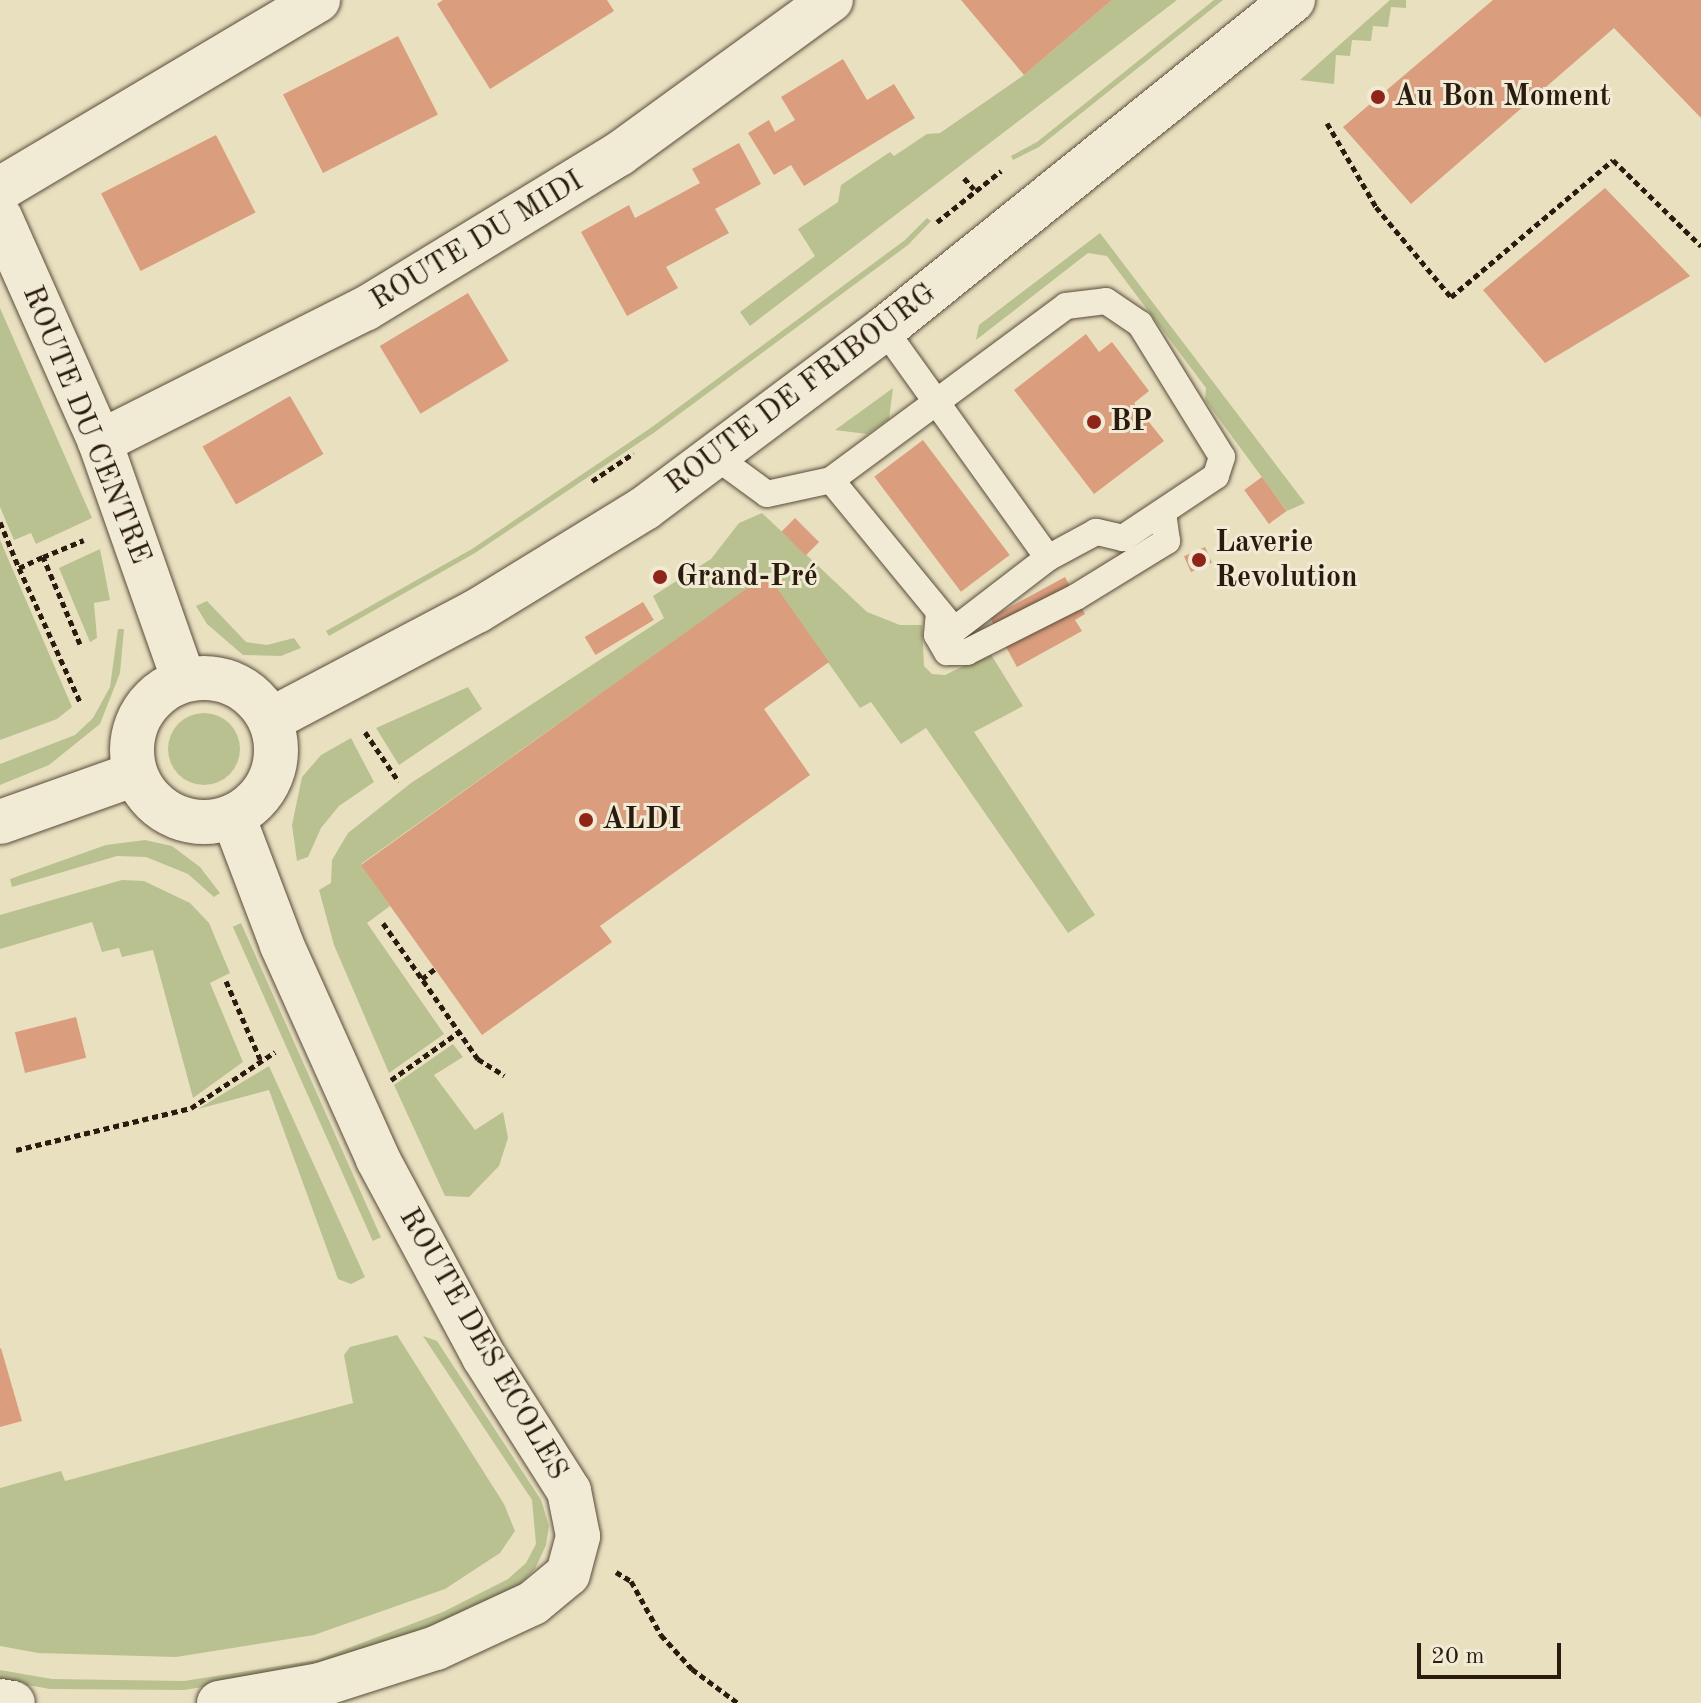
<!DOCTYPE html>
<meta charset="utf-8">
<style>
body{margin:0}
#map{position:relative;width:1701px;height:1703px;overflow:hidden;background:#e9e0c0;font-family:"Old Standard TT",serif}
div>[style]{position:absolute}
.green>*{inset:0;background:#bac190;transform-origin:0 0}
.round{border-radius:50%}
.building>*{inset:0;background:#da9d7d;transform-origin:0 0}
.path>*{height:5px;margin-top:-2.5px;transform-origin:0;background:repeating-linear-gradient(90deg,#2b1b0e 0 6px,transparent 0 10px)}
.roads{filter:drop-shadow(0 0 2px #5a4c3a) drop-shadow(0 0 2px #5a4c3a)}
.lane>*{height:26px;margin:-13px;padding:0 13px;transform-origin:13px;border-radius:13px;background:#f1ebd6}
.street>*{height:44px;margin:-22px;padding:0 22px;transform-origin:22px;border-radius:22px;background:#f1ebd6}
.secondary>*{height:44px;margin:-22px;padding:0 22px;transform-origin:22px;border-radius:22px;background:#f1ebd6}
.secondary>.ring{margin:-22px;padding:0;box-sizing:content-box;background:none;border:44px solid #f1ebd6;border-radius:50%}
.dots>*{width:22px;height:22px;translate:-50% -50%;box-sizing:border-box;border:4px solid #f1ebd6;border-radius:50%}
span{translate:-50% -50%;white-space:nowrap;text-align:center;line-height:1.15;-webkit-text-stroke:6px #f1ebd6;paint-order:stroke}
.poi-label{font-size:30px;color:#2b1b0e;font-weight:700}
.left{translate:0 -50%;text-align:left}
.street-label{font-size:30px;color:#2b1b0e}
.scale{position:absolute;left:1417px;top:1643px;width:144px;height:36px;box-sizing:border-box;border:4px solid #2b1b0e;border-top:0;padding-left:10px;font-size:24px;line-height:28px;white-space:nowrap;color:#2b1b0e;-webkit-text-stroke:6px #f1ebd6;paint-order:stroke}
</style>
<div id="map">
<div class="green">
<div style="clip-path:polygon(1112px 0,1177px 0,750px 326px,740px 312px,815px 256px,798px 229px,838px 202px,841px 185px,890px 152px,894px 156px,927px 134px,940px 133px,1024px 75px)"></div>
<div style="clip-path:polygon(1214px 0,1223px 0,1039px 147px,1013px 160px,1011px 156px,1037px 142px)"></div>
<div style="clip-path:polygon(1390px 0,1406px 0,1406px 8px,1391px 7px,1388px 27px,1373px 26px,1371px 41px,1352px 40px,1350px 56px,1336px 55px,1334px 84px,1300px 80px)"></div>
<div style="clip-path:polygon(927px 218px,931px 221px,908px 245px,655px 432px,475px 553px,329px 636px,326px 631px,472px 549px,652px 427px,905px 240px)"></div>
<div style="clip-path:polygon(1100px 233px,1305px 503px,1287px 511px,1205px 400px,1206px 388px,1107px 256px,1088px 253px,976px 340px,979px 325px)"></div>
<div style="clip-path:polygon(0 308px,92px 518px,36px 544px,31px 533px,14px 540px,0 507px)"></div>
<div style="clip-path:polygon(893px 388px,889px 419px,867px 434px,835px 430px)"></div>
<div style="clip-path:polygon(762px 513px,867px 612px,900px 625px,922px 625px,924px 666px,932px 674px,945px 675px,990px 653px,1023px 706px,974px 732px,1095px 915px,1068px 933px,926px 728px,901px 744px,871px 702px,860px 708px,767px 575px,361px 864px,390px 906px,367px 923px,444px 1034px,389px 1073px,334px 945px,319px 890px,331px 883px,332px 860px,348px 833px,411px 783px,664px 618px,653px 596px,711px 559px,739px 523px)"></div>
<div style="clip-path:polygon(0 540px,72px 707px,57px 719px,0 740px)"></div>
<div style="clip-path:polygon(100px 549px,110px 600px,94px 603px,97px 638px,90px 642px,59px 568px)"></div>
<div style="clip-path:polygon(207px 601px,246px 642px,267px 645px,294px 638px,301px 648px,281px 656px,243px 655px,207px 624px,196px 606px)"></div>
<div style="clip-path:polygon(118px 629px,124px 629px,120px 673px,100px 724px,49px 765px,0 785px,0 764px,75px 735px,93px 718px,110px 687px)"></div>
<div style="clip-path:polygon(468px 687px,482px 709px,399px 765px,376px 728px)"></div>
<div class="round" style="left:168px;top:713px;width:72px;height:72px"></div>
<div style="clip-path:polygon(351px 738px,374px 782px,339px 806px,321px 828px,308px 857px,297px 861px,292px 825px,302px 777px,321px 755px)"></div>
<div style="clip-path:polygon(145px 840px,172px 846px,200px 867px,220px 893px,214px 897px,188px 874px,146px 857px,117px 856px,12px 887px,10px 879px,106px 845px)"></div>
<div style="clip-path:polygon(122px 880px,144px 881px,190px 903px,209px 923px,230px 973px,210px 983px,243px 1062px,193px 1098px,153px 950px,122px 957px,119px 948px,102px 952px,92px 922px,0 949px,0 915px)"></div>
<div style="left:241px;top:923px;width:344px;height:9px;rotate:66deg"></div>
<div style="clip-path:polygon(453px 1044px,463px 1057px,434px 1075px,475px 1130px,503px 1112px,508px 1138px,499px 1166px,469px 1197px,445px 1196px,394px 1085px)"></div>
<div style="clip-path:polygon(269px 1066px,365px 1277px,351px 1284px,338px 1279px,269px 1090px,198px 1109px)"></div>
<div style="clip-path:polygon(397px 1335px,504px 1504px,515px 1531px,500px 1553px,445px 1589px,314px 1635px,176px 1657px,38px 1653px,0 1646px,0 1488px,61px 1471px,65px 1481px,353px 1403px,344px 1355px,350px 1347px)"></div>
<div style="clip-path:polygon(423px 1336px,437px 1341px,541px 1500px,549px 1526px,546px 1545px,535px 1569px,515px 1589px,448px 1623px,318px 1668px,184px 1690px,50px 1689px,0 1680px,0 1670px,52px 1679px,184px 1681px,317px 1660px,443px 1612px,508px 1579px,526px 1563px,536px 1544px,532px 1500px)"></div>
</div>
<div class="building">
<div style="clip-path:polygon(443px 0,607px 0,614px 11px,490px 89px,437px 4px)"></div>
<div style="clip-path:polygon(961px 0,1112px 0,1024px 75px)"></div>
<div style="clip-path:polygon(1493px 0,1701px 0,1701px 118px,1614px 28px,1411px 204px,1343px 127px)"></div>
<div style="left:398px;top:36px;width:88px;height:129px;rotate:63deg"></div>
<div style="clip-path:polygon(843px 59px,867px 100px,894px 84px,915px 118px,804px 186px,791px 165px,774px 175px,748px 133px,769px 120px,775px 132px,795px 120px,781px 97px)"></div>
<div style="left:216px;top:135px;width:87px;height:129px;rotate:63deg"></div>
<div style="clip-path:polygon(739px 143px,761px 184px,715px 209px,729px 233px,666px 267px,678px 288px,627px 316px,581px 232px,629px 205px,635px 218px,700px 183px,692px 169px)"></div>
<div style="clip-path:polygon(1605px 188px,1690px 276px,1545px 363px,1483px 290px)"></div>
<div style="left:468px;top:293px;width:79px;height:103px;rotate:59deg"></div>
<div style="clip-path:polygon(1086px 334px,1099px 352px,1112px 342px,1149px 391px,1134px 403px,1164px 441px,1094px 494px,1014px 390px)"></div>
<div style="left:290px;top:396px;width:67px;height:101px;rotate:60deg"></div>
<div style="left:923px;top:440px;width:144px;height:61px;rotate:53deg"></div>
<div style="left:1262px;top:477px;width:42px;height:22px;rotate:54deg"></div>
<div style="left:795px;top:518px;width:34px;height:19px;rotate:45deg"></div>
<div style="left:1205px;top:547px;width:17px;height:23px;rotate:66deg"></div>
<div style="clip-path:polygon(767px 574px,829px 662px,764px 709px,810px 775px,600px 926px,612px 942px,482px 1035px,361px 865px)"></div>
<div style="clip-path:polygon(1065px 577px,1085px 614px,1075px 620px,1082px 631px,1017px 667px,990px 618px)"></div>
<div style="left:643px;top:602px;width:21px;height:68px;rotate:59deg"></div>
<div style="left:76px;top:1017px;width:42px;height:63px;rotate:76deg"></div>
<div style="clip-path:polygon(1px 1348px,22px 1421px,0 1427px,0 1349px)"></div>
</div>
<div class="path">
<div style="left:1327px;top:123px;width:97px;rotate:59.7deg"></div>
<div style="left:1376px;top:207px;width:117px;rotate:50.2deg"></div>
<div style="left:1451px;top:297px;width:212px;rotate:-40.2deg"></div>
<div style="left:1613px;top:160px;width:123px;rotate:44.3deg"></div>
<div style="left:964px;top:178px;width:15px;rotate:48deg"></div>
<div style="left:937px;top:222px;width:82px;rotate:-38.6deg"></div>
<div style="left:592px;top:481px;width:50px;rotate:-33.7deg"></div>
<div style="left:0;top:522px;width:50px;rotate:67.6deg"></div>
<div style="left:19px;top:568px;width:26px;rotate:-25deg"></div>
<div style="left:19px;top:568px;width:149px;rotate:65.5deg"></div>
<div style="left:80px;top:644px;width:95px;rotate:-113deg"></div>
<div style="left:43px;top:557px;width:44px;rotate:-22.5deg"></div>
<div style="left:365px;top:732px;width:60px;rotate:55.8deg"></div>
<div style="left:383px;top:923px;width:166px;rotate:55.1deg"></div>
<div style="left:478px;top:1059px;width:31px;rotate:32deg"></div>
<div style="left:422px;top:979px;width:16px;rotate:-38deg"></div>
<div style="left:226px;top:981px;width:85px;rotate:66.4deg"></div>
<div style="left:391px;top:1080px;width:83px;rotate:-35.2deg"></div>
<div style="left:16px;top:1150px;width:180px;rotate:-13.5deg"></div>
<div style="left:191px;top:1108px;width:101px;rotate:-33.7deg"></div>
<div style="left:616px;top:1572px;width:17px;rotate:31deg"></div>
<div style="left:631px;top:1581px;width:62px;rotate:60.9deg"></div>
<div style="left:661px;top:1635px;width:46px;rotate:47.6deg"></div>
<div style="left:692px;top:1669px;width:57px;rotate:36.5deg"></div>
</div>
<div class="roads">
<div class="lane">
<div style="left:715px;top:456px;width:64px;rotate:36.2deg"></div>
<div style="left:767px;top:494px;width:66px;rotate:-12.3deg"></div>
<div style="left:831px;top:480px;width:292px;rotate:-36.5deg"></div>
<div style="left:1066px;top:306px;width:40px;rotate:-7.1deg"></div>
<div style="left:1106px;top:301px;width:41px;rotate:34.1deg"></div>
<div style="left:1140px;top:324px;width:156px;rotate:58.3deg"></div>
<div style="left:1222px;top:457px;width:20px;rotate:108deg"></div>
<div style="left:1216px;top:476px;width:112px;rotate:146.3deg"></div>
<div style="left:1123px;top:538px;width:28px;rotate:-167deg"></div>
<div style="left:1096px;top:532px;width:55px;rotate:151.6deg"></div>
<div style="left:831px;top:480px;width:194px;rotate:50.6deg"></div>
<div style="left:954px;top:630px;width:118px;rotate:-37.5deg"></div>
<div style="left:1048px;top:558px;width:282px;rotate:-125.6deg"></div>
<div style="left:939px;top:612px;width:23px;rotate:95deg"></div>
<div style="left:937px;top:635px;width:20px;rotate:60deg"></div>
<div style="left:947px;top:652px;width:20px"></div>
<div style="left:967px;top:652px;width:122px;rotate:-26.8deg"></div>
<div style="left:1076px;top:597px;width:107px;rotate:-31.6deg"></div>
<div style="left:1167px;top:541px;width:27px;rotate:-98deg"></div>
</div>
<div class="street">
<div style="left:0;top:189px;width:370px;rotate:-30.7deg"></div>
<div style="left:0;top:217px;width:246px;rotate:66deg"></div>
<div style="left:100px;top:442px;width:252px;rotate:70.6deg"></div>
<div style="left:100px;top:442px;width:297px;rotate:-26.7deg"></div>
<div style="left:365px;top:309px;width:298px;rotate:-31.4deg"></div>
<div style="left:619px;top:154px;width:262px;rotate:-36deg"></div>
<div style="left:0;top:1701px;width:13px;rotate:9deg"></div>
<div style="left:219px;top:1703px;width:103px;rotate:-10.1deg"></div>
<div style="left:320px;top:1685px;width:122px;rotate:-17.7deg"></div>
<div style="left:436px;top:1648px;width:107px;rotate:-24.9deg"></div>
<div style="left:533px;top:1603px;width:45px;rotate:-39.6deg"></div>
<div style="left:568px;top:1574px;width:39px;rotate:-75deg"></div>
<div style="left:578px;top:1536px;width:46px;rotate:-101.3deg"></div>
<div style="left:569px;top:1491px;width:159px;rotate:-122.4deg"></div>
<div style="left:484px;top:1357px;width:225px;rotate:-118.2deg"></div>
<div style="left:378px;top:1159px;width:235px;rotate:-114.2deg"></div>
<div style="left:282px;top:945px;width:138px;rotate:-110.8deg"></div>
</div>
<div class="secondary">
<div class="ring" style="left:132px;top:678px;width:100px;height:100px"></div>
<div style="left:270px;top:720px;width:234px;rotate:-27.8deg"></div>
<div style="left:477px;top:611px;width:197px;rotate:-31.5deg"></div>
<div style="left:645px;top:508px;width:299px;rotate:-36.8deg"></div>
<div style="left:884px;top:329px;width:525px;rotate:-38.81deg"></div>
<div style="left:0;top:822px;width:143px;rotate:-19.6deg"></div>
</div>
</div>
<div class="dots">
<div style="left:1378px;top:97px;background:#8f2418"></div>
<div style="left:1094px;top:422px;background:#8f2418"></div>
<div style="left:1199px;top:560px;background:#8f2418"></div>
<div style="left:660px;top:577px;background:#8f2418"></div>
<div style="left:586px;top:820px;background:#8f2418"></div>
</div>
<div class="poi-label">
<span class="left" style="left:1394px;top:97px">Au Bon Moment</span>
<span class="left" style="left:1110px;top:422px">BP</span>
<span class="left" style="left:1215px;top:560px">Laverie<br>Revolution</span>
<span class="left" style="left:676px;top:577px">Grand-Pré</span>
<span class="left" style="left:602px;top:820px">ALDI</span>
</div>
<div class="street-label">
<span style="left:477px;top:241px;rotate:-31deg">ROUTE DU MIDI</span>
<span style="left:801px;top:389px;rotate:-37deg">ROUTE DE FRIBOURG</span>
<span style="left:86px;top:425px;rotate:68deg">ROUTE DU CENTRE</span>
<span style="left:483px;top:1344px;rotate:60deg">ROUTE DES ECOLES</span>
</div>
<div class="scale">20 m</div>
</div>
